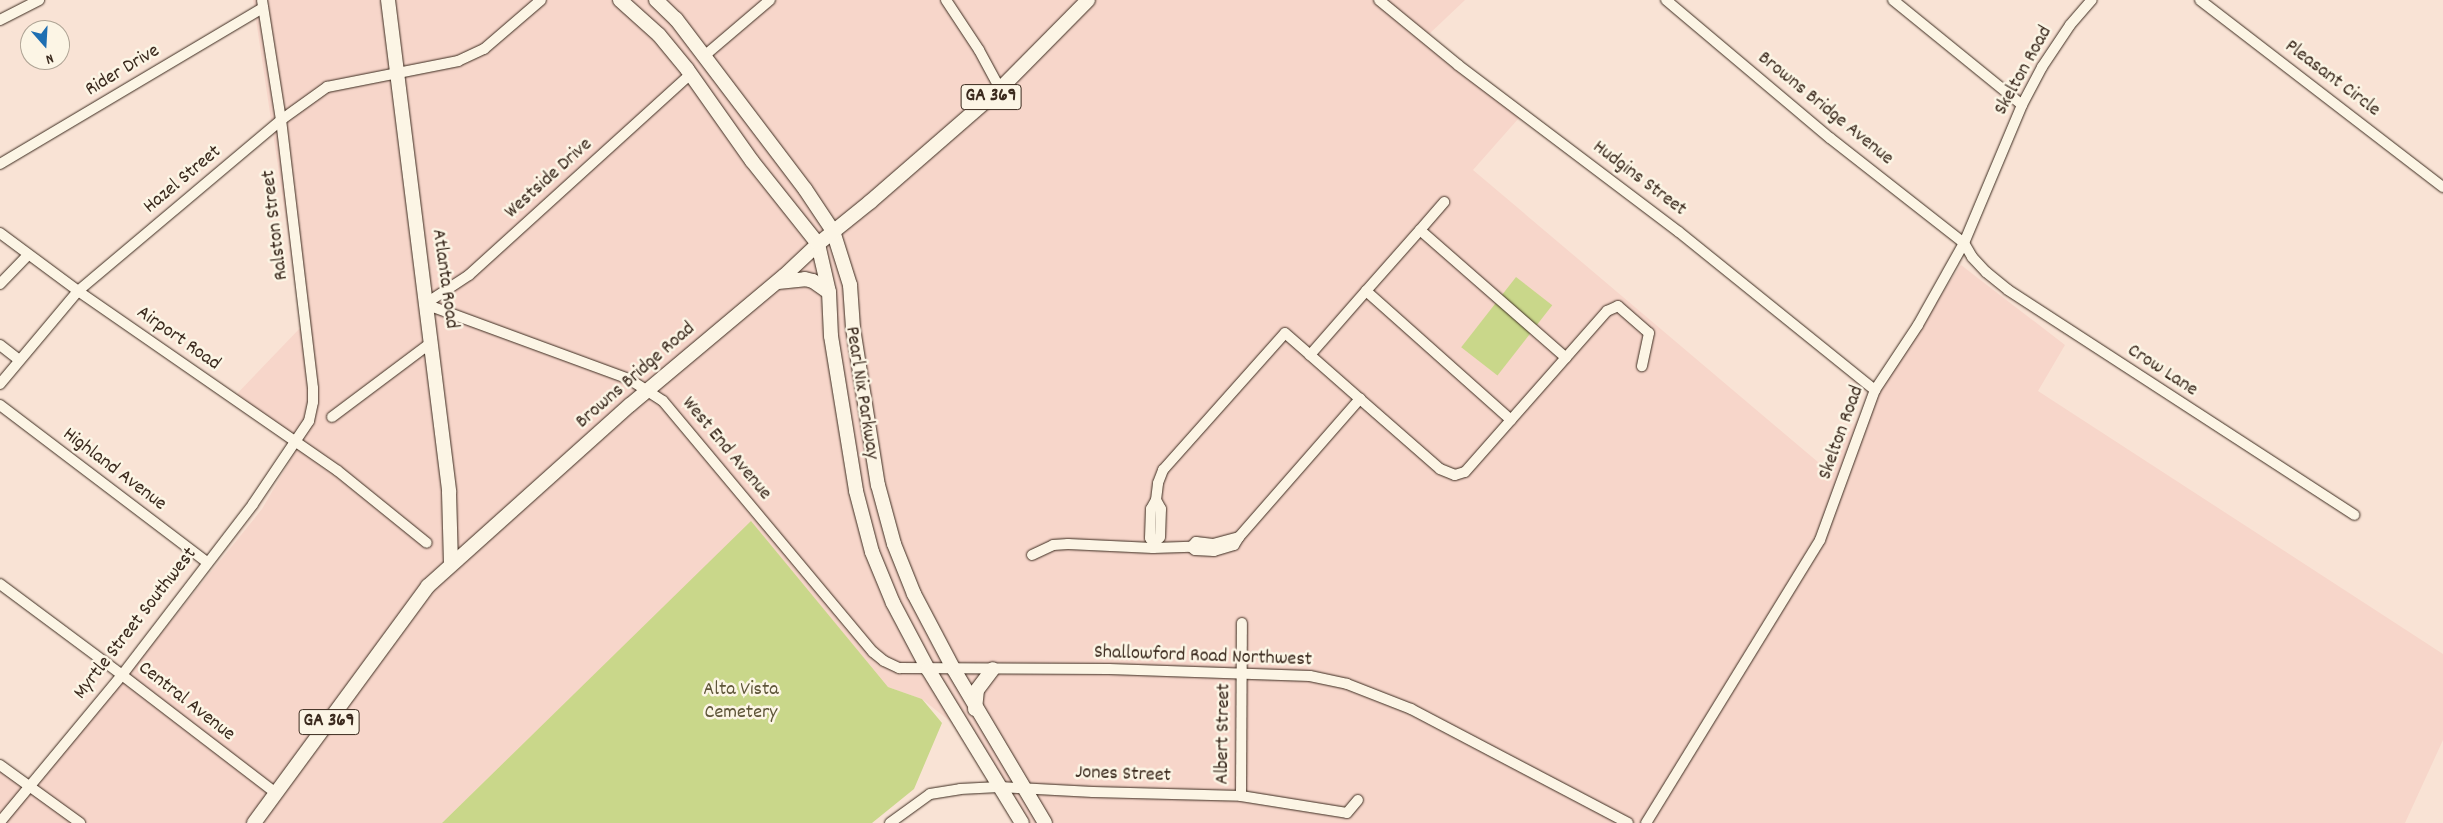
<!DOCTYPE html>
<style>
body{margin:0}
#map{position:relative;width:2443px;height:823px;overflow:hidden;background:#f9e3d5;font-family:Dekko,sans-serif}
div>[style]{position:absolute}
.built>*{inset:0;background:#f7d6ca}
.green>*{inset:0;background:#c9d78a;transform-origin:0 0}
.roads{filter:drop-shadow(0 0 1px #3b2a1e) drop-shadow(0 0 1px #3b2a1e)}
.minor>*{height:10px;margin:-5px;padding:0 5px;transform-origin:5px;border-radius:5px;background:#fcf5e5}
.major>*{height:14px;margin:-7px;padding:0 7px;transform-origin:7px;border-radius:7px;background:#fcf5e5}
span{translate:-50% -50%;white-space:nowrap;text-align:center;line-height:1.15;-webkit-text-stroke:5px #fcf5e5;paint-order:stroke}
.shield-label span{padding:1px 4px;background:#fcf5e5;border:1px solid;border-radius:4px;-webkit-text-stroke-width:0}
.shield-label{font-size:19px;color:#3b2a1e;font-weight:700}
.street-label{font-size:20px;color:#3b2a1e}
.park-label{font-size:20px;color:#5e5539}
.north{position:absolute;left:20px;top:20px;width:50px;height:50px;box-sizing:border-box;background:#fcf5e5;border:1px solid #afa495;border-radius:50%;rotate:161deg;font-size:14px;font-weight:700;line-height:20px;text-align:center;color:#3b2a1e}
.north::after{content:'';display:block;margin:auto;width:18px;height:22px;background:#1f6fb2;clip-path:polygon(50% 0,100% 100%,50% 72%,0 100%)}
</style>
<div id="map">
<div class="built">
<div style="clip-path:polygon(253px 0,1465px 0,1427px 36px,1526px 110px,1473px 170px,1825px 468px,1961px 265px,2065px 345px,2038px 391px,2443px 654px,2443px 740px,2405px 823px,1014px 823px,951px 722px,922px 699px,888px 687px,751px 522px,442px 823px,0 823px,0 768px,33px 791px,262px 509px,296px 450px,232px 399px,302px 326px)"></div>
</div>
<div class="green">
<div style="left:1516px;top:277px;width:46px;height:89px;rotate:38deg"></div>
<div style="clip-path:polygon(751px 521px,888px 687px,922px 699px,942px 723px,914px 789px,872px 823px,442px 823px)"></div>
</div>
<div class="roads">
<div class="minor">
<div style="left:946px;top:0;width:60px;rotate:56.6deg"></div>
<div style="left:979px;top:50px;width:44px;rotate:61.7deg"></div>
<div style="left:1379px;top:0;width:102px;rotate:39.4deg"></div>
<div style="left:1458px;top:65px;width:277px;rotate:37.1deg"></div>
<div style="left:1679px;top:232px;width:252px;rotate:38.9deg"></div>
<div style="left:1666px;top:0;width:214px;rotate:40.1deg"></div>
<div style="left:1830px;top:138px;width:170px;rotate:38.1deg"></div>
<div style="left:1964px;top:243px;width:16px;rotate:60deg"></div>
<div style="left:1972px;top:257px;width:21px;rotate:47deg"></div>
<div style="left:1986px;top:272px;width:28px;rotate:39deg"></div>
<div style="left:2008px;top:290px;width:413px;rotate:33deg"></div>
<div style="left:1893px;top:0;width:166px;rotate:39.1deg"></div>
<div style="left:2200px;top:0;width:307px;rotate:37.6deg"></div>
<div style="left:0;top:20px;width:44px;rotate:-27.1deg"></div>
<div style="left:703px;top:57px;width:88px;rotate:-40.4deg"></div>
<div style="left:0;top:164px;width:306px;rotate:-30.7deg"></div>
<div style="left:1420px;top:230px;width:37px;rotate:-49deg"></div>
<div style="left:0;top:233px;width:97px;rotate:36.6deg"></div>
<div style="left:78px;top:291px;width:316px;rotate:34.7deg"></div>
<div style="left:338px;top:471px;width:114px;rotate:39deg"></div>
<div style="left:0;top:284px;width:40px;rotate:-46deg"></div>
<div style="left:425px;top:304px;width:217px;rotate:20.2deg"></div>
<div style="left:629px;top:379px;width:40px;rotate:32.9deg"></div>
<div style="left:663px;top:401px;width:327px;rotate:50.1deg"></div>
<div style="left:873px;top:652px;width:14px;rotate:39deg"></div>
<div style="left:884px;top:661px;width:17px;rotate:25deg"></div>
<div style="left:899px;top:668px;width:210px;rotate:0.3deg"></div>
<div style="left:1109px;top:669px;width:201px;rotate:2deg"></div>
<div style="left:1310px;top:676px;width:38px;rotate:12deg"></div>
<div style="left:1347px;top:684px;width:69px;rotate:21.3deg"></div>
<div style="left:1411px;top:709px;width:245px;rotate:27.7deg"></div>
<div style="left:425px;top:304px;width:53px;rotate:-33.4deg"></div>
<div style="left:469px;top:275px;width:299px;rotate:-42.2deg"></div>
<div style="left:0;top:345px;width:24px;rotate:38deg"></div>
<div style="left:1310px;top:355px;width:67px;rotate:41.3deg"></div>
<div style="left:0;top:384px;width:121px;rotate:-50deg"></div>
<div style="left:78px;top:291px;width:265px;rotate:-40.1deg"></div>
<div style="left:281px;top:120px;width:57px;rotate:-35.7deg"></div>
<div style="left:327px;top:87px;width:134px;rotate:-11.2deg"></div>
<div style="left:458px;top:61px;width:29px;rotate:-25deg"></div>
<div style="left:484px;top:49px;width:75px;rotate:-40.7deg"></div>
<div style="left:0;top:405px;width:260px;rotate:37.2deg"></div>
<div style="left:332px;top:417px;width:125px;rotate:-36.9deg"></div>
<div style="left:1511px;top:420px;width:194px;rotate:-138.3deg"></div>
<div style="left:1366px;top:291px;width:81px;rotate:-48.5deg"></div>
<div style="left:1420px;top:230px;width:194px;rotate:41.2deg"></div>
<div style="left:1154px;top:543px;width:8px;rotate:-45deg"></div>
<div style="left:1160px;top:537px;width:28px;rotate:-88deg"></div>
<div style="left:1161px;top:509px;width:10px;rotate:-119deg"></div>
<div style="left:1191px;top:547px;width:7px;rotate:-45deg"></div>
<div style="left:1196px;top:542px;width:17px;rotate:7deg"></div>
<div style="left:1213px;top:544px;width:27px;rotate:-15deg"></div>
<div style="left:1153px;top:548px;width:5px;rotate:-79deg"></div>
<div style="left:1154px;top:543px;width:6px;rotate:-129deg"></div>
<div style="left:1150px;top:538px;width:29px;rotate:-88deg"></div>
<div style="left:1151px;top:509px;width:10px;rotate:-61deg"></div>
<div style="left:1156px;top:500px;width:17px;rotate:-83deg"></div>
<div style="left:1158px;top:483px;width:14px;rotate:-69deg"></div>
<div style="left:1163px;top:470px;width:183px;rotate:-48.3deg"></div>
<div style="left:1285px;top:333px;width:33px;rotate:41deg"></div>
<div style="left:1310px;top:355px;width:85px;rotate:-48.8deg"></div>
<div style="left:1032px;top:555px;width:23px;rotate:-25deg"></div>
<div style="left:1053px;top:545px;width:15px;rotate:-4deg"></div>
<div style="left:1068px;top:544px;width:85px;rotate:2.7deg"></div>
<div style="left:1153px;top:548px;width:38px;rotate:-2deg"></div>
<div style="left:1191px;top:547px;width:5px;rotate:37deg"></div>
<div style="left:1195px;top:550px;width:19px;rotate:3deg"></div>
<div style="left:1214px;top:551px;width:21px;rotate:-17deg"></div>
<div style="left:1234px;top:545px;width:9px;rotate:-58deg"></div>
<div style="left:1239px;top:537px;width:184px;rotate:-48.8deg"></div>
<div style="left:1360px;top:399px;width:106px;rotate:41.2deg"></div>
<div style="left:1440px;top:469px;width:16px;rotate:22deg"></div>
<div style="left:1455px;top:475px;width:10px;rotate:-17deg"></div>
<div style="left:1465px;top:472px;width:215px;rotate:-48.6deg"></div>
<div style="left:1607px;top:311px;width:12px;rotate:-24deg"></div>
<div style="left:1618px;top:306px;width:41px;rotate:41.1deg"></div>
<div style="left:1649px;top:333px;width:34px;rotate:102deg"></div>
<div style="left:0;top:584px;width:152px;rotate:36.7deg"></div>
<div style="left:122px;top:675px;width:195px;rotate:37.5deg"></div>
<div style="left:0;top:765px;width:99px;rotate:35.9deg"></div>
<div style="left:1241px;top:796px;width:173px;rotate:-89.7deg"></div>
<div style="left:0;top:822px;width:191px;rotate:-50.3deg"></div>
<div style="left:122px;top:675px;width:215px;rotate:-52.5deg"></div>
<div style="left:253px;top:504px;width:100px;rotate:-56deg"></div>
<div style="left:309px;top:421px;width:19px;rotate:-78deg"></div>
<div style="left:313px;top:402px;width:14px;rotate:-90deg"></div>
<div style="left:313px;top:388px;width:270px;rotate:-96.8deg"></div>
<div style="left:281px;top:120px;width:121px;rotate:-99deg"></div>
<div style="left:890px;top:823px;width:49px;rotate:-35.9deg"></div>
<div style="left:930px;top:794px;width:30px;rotate:-9deg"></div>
<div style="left:960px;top:789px;width:39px;rotate:-3deg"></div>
<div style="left:999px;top:787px;width:94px;rotate:3deg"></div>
<div style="left:1093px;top:792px;width:148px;rotate:1.5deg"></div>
<div style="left:1241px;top:796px;width:107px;rotate:9.1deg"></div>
<div style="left:1347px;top:813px;width:17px;rotate:-50deg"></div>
<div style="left:1646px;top:823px;width:332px;rotate:-58.4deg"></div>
<div style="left:1820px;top:540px;width:160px;rotate:-69.9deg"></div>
<div style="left:1875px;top:390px;width:78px;rotate:-56.5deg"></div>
<div style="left:1918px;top:325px;width:94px;rotate:-60.7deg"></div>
<div style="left:1964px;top:243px;width:150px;rotate:-67.2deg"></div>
<div style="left:2022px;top:105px;width:43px;rotate:-62.2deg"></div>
<div style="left:2042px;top:67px;width:50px;rotate:-56.3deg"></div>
<div style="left:2070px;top:25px;width:33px;rotate:-49deg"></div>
</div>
<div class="major">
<div style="left:388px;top:0;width:496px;rotate:82.9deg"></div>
<div style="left:449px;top:492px;width:72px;rotate:88.4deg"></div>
<div style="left:620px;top:0;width:52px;rotate:41.9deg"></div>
<div style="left:659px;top:35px;width:44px;rotate:50.5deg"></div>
<div style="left:687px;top:69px;width:113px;rotate:54.8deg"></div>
<div style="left:752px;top:161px;width:106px;rotate:51.5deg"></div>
<div style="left:818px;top:244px;width:49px;rotate:77.1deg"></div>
<div style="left:829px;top:292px;width:44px;rotate:87.4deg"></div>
<div style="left:831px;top:336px;width:157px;rotate:80.8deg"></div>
<div style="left:856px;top:491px;width:63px;rotate:75.3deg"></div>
<div style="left:872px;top:552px;width:55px;rotate:67.6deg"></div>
<div style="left:893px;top:603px;width:75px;rotate:62.1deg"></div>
<div style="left:928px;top:669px;width:180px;rotate:58.6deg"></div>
<div style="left:656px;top:0;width:28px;rotate:44deg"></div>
<div style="left:676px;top:19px;width:213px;rotate:52.8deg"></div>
<div style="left:805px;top:189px;width:50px;rotate:56.3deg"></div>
<div style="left:833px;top:231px;width:57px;rotate:72.5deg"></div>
<div style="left:850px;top:285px;width:43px;rotate:86deg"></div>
<div style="left:853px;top:328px;width:159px;rotate:81deg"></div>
<div style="left:878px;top:485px;width:61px;rotate:74.8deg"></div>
<div style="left:894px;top:544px;width:54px;rotate:68.2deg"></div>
<div style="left:914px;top:594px;width:84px;rotate:62.2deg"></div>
<div style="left:953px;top:668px;width:180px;rotate:59.3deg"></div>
<div style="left:778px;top:282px;width:27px;rotate:-6deg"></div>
<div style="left:805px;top:279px;width:8px;rotate:14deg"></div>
<div style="left:813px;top:281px;width:19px;rotate:35deg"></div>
<div style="left:975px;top:709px;width:19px;rotate:-84deg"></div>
<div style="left:977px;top:690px;width:26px;rotate:-53deg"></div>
<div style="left:254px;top:823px;width:294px;rotate:-53.7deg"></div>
<div style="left:428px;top:586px;width:271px;rotate:-41.9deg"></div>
<div style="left:630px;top:405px;width:201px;rotate:-40deg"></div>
<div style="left:784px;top:276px;width:47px;rotate:-43.3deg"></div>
<div style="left:818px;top:244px;width:67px;rotate:-38.9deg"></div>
<div style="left:870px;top:202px;width:172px;rotate:-41deg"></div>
<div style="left:1000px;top:89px;width:125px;rotate:-45.3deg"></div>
</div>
</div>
<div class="shield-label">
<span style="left:991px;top:97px">GA 369</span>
<span style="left:329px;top:722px">GA 369</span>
</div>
<div class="street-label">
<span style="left:123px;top:71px;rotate:-31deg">Rider Drive</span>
<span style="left:2024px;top:71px;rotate:-61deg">Skelton Road</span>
<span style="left:2332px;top:79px;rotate:37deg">Pleasant Circle</span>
<span style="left:1825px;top:109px;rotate:39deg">Browns Bridge Avenue</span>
<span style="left:549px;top:179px;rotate:-42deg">Westside Drive</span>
<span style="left:1639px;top:179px;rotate:37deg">Hudgins Street</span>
<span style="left:183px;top:180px;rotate:-40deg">Hazel Street</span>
<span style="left:276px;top:225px;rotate:-97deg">Ralston Street</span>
<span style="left:444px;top:279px;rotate:82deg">Atlanta Road</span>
<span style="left:178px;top:339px;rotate:35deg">Airport Road</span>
<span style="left:2162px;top:371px;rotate:33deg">Crow Lane</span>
<span style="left:636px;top:376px;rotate:-41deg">Browns Bridge Road</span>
<span style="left:861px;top:393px;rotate:81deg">Pearl Nix Parkway</span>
<span style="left:1842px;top:433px;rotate:-70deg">Skelton Road</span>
<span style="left:726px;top:449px;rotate:50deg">West End Avenue</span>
<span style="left:114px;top:470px;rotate:37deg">Highland Avenue</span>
<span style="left:136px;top:624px;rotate:-52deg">Myrtle Street Southwest</span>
<span style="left:1203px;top:657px;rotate:2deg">Shallowford Road Northwest</span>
<span style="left:186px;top:702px;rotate:38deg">Central Avenue</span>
<span style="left:1224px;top:734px;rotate:-89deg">Albert Street</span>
<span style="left:1123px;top:775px;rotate:2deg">Jones Street</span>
</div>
<div class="park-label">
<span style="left:741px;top:702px">Alta Vista<br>Cemetery</span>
</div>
<div class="north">N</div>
</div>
